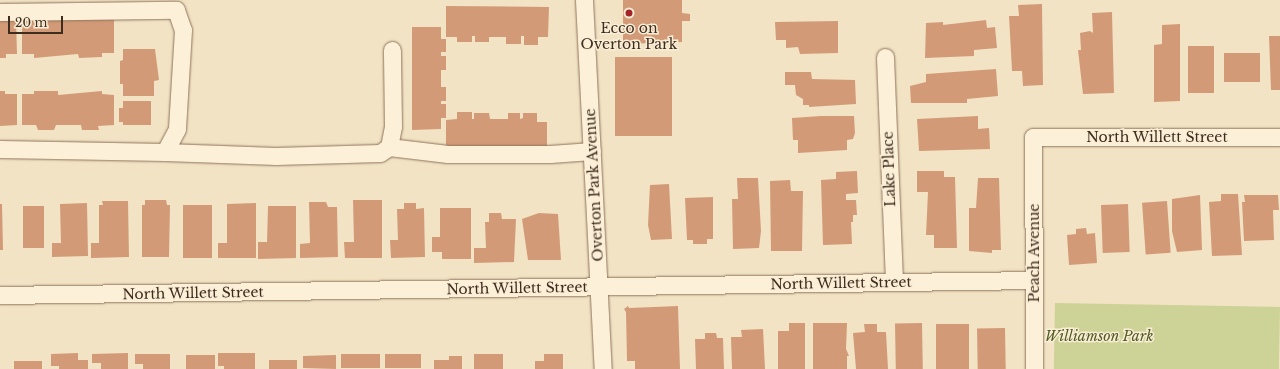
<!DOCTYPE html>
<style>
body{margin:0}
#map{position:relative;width:1280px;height:369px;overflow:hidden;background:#f2e3c5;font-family:"Libre Baskerville",serif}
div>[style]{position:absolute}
.green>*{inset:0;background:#cdd297;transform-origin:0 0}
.building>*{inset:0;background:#d39a78;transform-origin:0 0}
.roads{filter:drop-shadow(0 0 1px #8f7459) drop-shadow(0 0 1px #8f7459)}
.minor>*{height:17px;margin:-8.5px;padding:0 8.5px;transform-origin:8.5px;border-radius:8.5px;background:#fcf0d9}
.dots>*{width:11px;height:11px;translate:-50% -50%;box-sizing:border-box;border:2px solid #f9edd5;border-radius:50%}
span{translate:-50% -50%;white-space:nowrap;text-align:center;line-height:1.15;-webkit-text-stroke:3px #f9edd5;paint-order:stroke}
.poi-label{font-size:14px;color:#3e2c1e}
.street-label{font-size:14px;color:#3e2c1e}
.park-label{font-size:14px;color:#505c23;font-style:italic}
.scale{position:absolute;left:8px;top:16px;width:55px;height:18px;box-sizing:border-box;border:2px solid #3e2c1e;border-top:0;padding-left:5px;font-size:12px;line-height:14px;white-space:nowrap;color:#3e2c1e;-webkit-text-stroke:3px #f9edd5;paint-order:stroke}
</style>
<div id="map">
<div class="green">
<div style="left:1055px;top:303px;width:225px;height:66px;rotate:1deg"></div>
</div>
<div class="building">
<div style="clip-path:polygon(623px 0,682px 0,682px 13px,690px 14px,690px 21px,682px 21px,682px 42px,623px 44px)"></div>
<div style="clip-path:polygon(1042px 4px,1043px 85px,1023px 86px,1022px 71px,1012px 71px,1009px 16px,1019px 16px,1018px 5px)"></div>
<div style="clip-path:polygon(446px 6px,549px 7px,548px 37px,538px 37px,538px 45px,524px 45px,524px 36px,521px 36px,521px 44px,506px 44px,506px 37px,489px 37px,489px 42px,475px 42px,475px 36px,472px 36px,472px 42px,457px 42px,457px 37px,446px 37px)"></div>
<div style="clip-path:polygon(1112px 12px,1114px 93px,1083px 94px,1078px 50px,1081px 50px,1080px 33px,1090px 31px,1093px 33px,1092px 13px)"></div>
<div style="clip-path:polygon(114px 18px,114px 53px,102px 53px,102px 57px,79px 58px,78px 54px,34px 58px,34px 54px,22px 54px,22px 19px)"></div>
<div style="clip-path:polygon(0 19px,16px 19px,17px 54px,6px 54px,6px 58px,0 58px)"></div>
<div style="clip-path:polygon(986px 20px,987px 28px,995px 27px,997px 48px,974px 50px,974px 56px,925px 58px,926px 23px,943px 22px,943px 25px)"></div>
<div style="clip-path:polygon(838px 21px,838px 53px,800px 54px,798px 47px,786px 48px,786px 40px,776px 40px,775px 22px)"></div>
<div style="clip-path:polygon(1180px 24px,1180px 101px,1154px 102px,1154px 45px,1162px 44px,1162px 25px)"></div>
<div style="clip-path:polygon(412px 27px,441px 27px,441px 39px,446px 39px,446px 52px,441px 52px,441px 56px,446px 56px,446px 70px,441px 70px,441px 87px,446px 87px,446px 101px,441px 101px,441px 104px,446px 104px,446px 118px,441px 118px,441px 129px,412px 130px)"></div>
<div style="clip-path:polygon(1269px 36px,1280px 36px,1280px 90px,1271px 90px)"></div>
<div style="left:1188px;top:46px;width:26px;height:47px"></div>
<div style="clip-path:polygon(123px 49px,155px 49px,159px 80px,154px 81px,154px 96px,123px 96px,123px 84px,120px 84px,120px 61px,123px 60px)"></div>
<div style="left:1224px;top:53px;width:36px;height:29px"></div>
<div style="left:615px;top:57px;width:57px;height:79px"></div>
<div style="clip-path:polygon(996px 69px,998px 96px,967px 99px,967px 103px,911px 103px,910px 86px,926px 82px,926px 74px)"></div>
<div style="clip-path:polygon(785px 72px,811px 72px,812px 79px,855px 80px,856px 104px,809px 107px,809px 105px,803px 105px,803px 99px,796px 95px,795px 85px,785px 85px)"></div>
<div style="clip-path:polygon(0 91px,5px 91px,5px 94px,17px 94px,17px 125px,0 126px)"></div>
<div style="clip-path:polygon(34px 91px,58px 91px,58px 95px,102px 91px,102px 94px,114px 95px,114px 125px,98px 126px,99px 130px,82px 130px,81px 125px,56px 125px,54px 130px,38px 130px,36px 125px,22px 125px,22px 94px,34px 94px)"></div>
<div style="clip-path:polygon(123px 101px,151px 101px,151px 125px,123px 125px,123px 122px,119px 122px,119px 108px,123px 108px)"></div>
<div style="clip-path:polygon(457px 112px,472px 112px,472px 119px,474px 119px,474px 113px,489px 113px,490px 119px,508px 119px,508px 113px,520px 113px,520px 119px,523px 118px,523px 113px,537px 113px,537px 122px,547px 122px,547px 149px,446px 150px,446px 120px,457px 119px)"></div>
<div style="clip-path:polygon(821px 116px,854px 116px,855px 133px,853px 139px,847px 140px,847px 150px,798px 153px,798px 140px,793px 140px,792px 118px)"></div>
<div style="clip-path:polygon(978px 116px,978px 129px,989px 128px,990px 149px,919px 151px,917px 119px)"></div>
<div style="clip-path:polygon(857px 171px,858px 193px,846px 194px,846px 200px,856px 200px,857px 215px,853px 215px,853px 222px,851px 222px,852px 244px,823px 245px,821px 180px,836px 179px,836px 172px)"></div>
<div style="clip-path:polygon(917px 171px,944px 171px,944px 177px,955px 177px,957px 248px,934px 248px,934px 235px,926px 235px,928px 192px,917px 192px)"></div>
<div style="clip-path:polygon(737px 178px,758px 178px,761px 231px,759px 248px,733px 249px,732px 199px,738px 199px)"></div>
<div style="clip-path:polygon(978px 178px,999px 178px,1001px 250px,992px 250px,992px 253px,969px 251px,969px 208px,976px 208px)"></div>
<div style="clip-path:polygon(790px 180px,791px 191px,803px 191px,802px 251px,771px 251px,770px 181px)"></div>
<div style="clip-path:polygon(669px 184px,672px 239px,651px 240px,648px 225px,650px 185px)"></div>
<div style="clip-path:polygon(1221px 194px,1238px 194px,1242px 255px,1212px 256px,1209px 202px,1221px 201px)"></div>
<div style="clip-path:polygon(1200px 195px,1202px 250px,1177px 252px,1172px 231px,1172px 199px)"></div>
<div style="clip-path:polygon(1244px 195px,1278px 195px,1279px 210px,1273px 210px,1274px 240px,1244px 241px,1242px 202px,1245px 202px)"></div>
<div style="clip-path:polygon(713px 197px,713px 239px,707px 239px,707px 244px,693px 244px,693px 240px,687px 240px,685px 198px)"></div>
<div style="clip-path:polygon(145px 200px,166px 200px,167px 205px,170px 205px,169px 257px,142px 257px,142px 205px,145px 205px)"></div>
<div style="clip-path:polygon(353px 200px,382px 200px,382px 258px,345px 258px,344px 242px,354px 242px)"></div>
<div style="clip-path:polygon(102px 201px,128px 201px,129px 257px,91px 258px,91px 243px,99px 243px,99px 205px,103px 205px)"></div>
<div style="left:1167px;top:201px;width:52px;height:25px;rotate:86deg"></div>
<div style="clip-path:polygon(309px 202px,326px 202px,328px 207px,337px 207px,338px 257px,300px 258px,300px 244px,310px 243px)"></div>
<div style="clip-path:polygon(87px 203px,88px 256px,52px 257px,52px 243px,61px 243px,60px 204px)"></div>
<div style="clip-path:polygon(256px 203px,256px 258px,218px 258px,218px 243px,227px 243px,227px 204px)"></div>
<div style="clip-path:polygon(404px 203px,416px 203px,416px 209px,424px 208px,425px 257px,391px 258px,390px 240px,398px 240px,397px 209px,404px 209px)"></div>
<div style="clip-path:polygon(0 204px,2px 204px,3px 250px,0 250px)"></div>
<div style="left:1128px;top:204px;width:48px;height:27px;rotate:88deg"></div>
<div style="left:183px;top:205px;width:29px;height:53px"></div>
<div style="left:23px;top:206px;width:21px;height:42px"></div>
<div style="clip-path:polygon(268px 206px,296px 206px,296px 258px,258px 259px,258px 242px,267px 242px)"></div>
<div style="clip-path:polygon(440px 208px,471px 208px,471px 259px,442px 259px,442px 252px,432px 252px,432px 237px,440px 237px)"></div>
<div style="clip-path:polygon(489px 213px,501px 213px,502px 219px,516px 219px,514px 262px,474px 263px,474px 248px,486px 248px,485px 222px,489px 222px)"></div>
<div style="clip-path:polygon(539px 213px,558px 214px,561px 260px,528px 260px,522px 219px)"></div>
<div style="clip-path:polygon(1086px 228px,1087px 234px,1095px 233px,1097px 263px,1069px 265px,1067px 235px,1076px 234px,1076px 229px)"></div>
<div style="clip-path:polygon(628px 306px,629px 308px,678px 306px,680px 369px,635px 369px,635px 361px,627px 361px,626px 312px,624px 309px)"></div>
<div style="clip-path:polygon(789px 323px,805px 323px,805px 369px,778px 369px,778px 331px,789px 331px)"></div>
<div style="clip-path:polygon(813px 323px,847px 323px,846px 349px,849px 356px,847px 356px,847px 369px,813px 369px)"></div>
<div style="left:922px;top:323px;width:46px;height:27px;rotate:89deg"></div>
<div style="clip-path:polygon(864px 324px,877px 324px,877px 332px,886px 332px,888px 369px,856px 369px,853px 333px,865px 332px)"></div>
<div style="left:936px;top:324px;width:33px;height:45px"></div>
<div style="left:1005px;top:328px;width:41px;height:28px;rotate:89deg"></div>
<div style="clip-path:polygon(763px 329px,765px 369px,732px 369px,731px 337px,742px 337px,741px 330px)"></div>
<div style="clip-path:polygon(705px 333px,716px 333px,717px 338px,723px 338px,724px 369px,696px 369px,695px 339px,705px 339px)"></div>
<div style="clip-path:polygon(78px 353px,78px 360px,88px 360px,88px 369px,59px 369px,59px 366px,51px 366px,51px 354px)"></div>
<div style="clip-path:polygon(128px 353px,128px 369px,101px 369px,101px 363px,92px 363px,92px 354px)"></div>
<div style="clip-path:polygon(218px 353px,255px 353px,255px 369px,224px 369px,224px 366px,218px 366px)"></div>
<div style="clip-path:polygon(135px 354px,170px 354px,170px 369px,143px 369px,143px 364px,135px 364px)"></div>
<div style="left:341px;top:354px;width:39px;height:14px"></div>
<div style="left:385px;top:354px;width:36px;height:14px"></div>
<div style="left:474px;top:354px;width:29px;height:15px"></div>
<div style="clip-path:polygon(544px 354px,563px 354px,563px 369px,535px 369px,535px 361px,544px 361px)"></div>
<div style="left:186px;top:355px;width:29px;height:14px"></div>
<div style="clip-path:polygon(336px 355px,336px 369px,303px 368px,303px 356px)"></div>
<div style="clip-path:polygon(449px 356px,462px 356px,462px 369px,434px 369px,434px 360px,449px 360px)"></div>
<div style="left:297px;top:360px;width:9px;height:28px;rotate:90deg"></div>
<div style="left:14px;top:361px;width:28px;height:8px"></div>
</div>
<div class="roads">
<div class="minor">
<div style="left:584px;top:0;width:369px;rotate:87.1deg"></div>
<div style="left:0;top:12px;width:176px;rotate:-0.7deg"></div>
<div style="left:176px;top:10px;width:21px;rotate:71deg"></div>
<div style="left:183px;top:30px;width:99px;rotate:93.5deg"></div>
<div style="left:177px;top:129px;width:26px;rotate:118deg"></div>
<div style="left:165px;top:152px;width:165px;rotate:-179deg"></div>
<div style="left:885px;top:57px;width:225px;rotate:87.7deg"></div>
<div style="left:389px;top:147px;width:59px;rotate:6.8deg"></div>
<div style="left:448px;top:154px;width:102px"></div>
<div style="left:550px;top:154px;width:42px;rotate:-4.1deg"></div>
<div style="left:165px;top:152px;width:111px;rotate:2.1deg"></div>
<div style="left:276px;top:156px;width:104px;rotate:-1.7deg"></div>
<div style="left:380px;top:153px;width:11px;rotate:-34deg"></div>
<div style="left:389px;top:147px;width:21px;rotate:-79deg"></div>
<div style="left:393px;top:126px;width:76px;rotate:-90.8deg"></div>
<div style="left:0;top:295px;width:1034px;rotate:-0.83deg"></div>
<div style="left:1034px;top:369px;width:232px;rotate:-90.2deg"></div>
<div style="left:1033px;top:137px;width:247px"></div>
</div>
</div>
<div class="dots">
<div style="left:629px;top:13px;background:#a42329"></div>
</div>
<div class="poi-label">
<span style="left:629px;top:36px">Ecco on<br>Overton Park</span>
</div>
<div class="street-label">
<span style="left:1157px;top:137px">North Willett Street</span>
<span style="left:889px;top:169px;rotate:-92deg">Lake Place</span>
<span style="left:594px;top:185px;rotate:-93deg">Overton Park Avenue</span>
<span style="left:1034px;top:253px;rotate:-90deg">Peach Avenue</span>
<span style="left:841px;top:283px;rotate:-1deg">North Willett Street</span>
<span style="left:517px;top:288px;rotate:-1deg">North Willett Street</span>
<span style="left:193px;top:293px;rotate:-1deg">North Willett Street</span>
</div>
<div class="park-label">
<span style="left:1099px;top:336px">Williamson Park</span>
</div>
<div class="scale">20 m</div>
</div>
